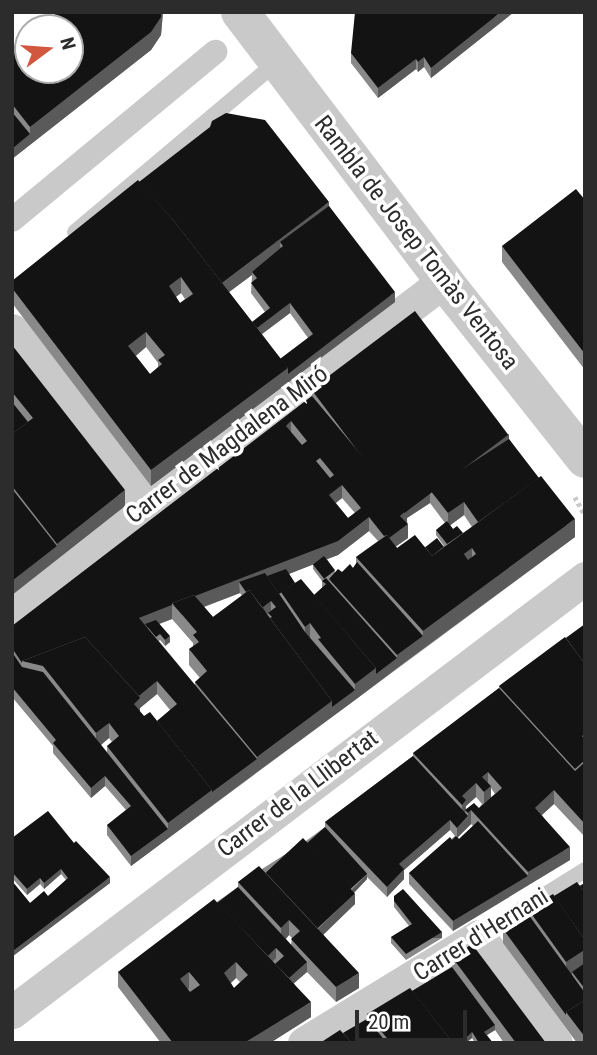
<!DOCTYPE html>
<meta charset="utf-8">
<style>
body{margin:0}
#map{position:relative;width:597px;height:1055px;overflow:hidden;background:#fff;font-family:"Roboto Condensed",sans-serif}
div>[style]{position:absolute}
.path>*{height:4.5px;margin-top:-2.25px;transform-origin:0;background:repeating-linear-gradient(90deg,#c9c9c9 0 3.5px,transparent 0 7px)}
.service>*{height:16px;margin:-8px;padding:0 8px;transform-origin:8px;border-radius:8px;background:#c9c9c9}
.pedestrian>*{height:24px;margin:-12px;padding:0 12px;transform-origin:12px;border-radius:12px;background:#c9c9c9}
.minor>*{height:33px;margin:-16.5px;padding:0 16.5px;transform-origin:16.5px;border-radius:16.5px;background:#c9c9c9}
.tertiary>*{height:38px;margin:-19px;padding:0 19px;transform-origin:19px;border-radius:19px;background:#c9c9c9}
.wall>*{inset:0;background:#898989}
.shaded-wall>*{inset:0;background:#5a5a5a;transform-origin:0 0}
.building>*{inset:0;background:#131313;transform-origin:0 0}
span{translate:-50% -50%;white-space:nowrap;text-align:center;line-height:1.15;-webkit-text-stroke:7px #fff;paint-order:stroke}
.street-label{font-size:24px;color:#2c2c2c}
.frame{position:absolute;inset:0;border:14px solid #2c2c2c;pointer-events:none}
.north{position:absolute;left:14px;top:14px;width:70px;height:70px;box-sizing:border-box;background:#fff;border:2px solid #ababab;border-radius:50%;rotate:74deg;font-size:19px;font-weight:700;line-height:28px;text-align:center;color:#2c2c2c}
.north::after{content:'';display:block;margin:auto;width:24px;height:32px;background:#d2573f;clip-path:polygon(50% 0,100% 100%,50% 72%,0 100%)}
.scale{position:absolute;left:355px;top:1010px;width:112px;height:32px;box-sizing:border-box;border:4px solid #2c2c2c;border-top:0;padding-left:9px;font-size:21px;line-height:24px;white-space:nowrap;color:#2c2c2c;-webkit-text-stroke:5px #fff;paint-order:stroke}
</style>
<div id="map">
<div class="path">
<div style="left:575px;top:497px;width:21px;rotate:61deg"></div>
</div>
<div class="service">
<div style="left:75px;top:232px;width:264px;rotate:-40.1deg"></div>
<div style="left:479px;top:936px;width:125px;rotate:-31.9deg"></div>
</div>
<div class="pedestrian">
<div style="left:12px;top:220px;width:264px;rotate:-39.6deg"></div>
</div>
<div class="minor">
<div style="left:12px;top:330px;width:221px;rotate:52.4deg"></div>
<div style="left:12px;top:612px;width:172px;rotate:-38.4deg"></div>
<div style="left:147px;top:505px;width:372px;rotate:-37deg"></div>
<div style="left:12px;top:1012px;width:719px;rotate:-37.14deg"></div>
<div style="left:304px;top:1043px;width:205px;rotate:-31.4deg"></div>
<div style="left:479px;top:936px;width:132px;rotate:54.3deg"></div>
</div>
<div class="tertiary">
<div style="left:240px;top:12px;width:338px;rotate:52.8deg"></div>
<div style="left:444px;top:281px;width:227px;rotate:51.6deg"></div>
</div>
<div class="wall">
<div style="clip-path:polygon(58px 12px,163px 12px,161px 35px,151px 50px,12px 159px,12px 48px)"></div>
<div style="clip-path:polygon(514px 12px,431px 78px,424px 67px,418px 72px,416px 69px,378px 98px,351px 63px,351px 53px)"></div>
<div style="clip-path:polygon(evenodd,139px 182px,329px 206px,395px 302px,151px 486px,12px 303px,12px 281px,139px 182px,252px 275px,251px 293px,265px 312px,252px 322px,229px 292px,252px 275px,139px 182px,181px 293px,185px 299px,180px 303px,176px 297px,181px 293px,139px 182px,290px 313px,308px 338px,280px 359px,262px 334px,290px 313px,139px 182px,146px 347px,158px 363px,158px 367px,150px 374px,136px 356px,146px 347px)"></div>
<div style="clip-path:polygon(585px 200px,585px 370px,502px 262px,502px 246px)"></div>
<div style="clip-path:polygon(12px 345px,125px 506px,12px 595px)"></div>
<div style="clip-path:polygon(evenodd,312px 391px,509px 439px,575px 537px,131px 866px,107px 835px,107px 825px,126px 810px,105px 786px,91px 798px,53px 753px,53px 746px,12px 697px,12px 626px,312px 396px,312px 391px,342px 498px,355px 513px,348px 518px,336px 503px,342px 498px,312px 391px,430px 503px,445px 523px,436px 530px,436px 535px,444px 546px,397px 548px,396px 546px,408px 538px,407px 518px,430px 503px,312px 391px,464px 515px,472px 527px,463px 533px,453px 529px,450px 525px,464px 515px,312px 391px,369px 531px,378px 541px,356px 557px,356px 564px,353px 568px,342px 572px,335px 572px,327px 559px,338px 555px,369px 531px,312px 391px,313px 564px,313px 569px,322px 581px,322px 588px,314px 595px,295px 583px,289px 574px,313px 564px,312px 391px,240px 593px,242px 596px,213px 617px,204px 607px,240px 593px,312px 391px,172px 619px,193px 643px,193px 647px,189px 649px,189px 665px,200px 678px,195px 682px,195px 685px,159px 641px,160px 640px,165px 646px,170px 642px,159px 624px,172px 619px,312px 391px,157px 694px,170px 710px,157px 721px,144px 716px,140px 712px,140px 708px,157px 694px,312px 391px,109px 738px,112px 742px,107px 746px,107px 752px,101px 745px,109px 738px)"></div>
<div style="clip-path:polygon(evenodd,585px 624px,585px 837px,554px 804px,542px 815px,570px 860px,453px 931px,409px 884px,409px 873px,455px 836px,450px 830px,404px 870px,404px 879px,387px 897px,367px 877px,367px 879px,354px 893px,355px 904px,323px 934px,359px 988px,336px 1002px,307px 972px,294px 983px,311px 1017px,270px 1043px,161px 1043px,118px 987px,118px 972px,238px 887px,238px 882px,262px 869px,306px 841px,325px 827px,325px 822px,413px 756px,413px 753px,499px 688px,499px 686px,585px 624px,491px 788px,495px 794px,491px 797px,491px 788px,585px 624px,476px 797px,482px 804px,479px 808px,466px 809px,466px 806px,476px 797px,585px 624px,471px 824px,473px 826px,459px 839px,458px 837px,471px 824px,585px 624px,289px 935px,292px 938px,291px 945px,286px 939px,289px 935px,585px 624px,236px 978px,240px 982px,234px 988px,231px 983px,236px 978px)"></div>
<div style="clip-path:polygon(12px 838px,74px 843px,110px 883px,13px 956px,12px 881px,30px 903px,48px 896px,66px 880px,61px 874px,44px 889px,40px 884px,27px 895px,12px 878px)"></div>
<div style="clip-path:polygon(585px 883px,585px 1043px,577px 1043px,503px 943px,503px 929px,528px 914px,528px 909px,554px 896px)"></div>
<div style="clip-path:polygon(394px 896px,442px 938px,406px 960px,391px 943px,391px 937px,409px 926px,394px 907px)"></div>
<div style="clip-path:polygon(452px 957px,546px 1043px,504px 1043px,495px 1030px,487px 1035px,493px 1043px,475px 1043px,472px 1038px,466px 1043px,320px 1043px,343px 1033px,367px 1019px,367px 1014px,412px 991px,452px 967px)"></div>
</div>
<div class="shaded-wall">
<div style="clip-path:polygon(161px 12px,163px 12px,161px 35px,151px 50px,12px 159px,12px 149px,30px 134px,30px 127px)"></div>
<div style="clip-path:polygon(501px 12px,514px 12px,431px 78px,431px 68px)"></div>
<div style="clip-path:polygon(424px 57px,424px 67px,418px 72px,418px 62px)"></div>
<div style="clip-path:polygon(416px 59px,416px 69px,378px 98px,378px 88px)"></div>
<div style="clip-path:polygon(329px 202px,329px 216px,283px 246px,280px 242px,281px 253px,252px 272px,252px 275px,221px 298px,221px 284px)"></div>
<div style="clip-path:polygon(181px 277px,181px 293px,169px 302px,169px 286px)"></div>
<div style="clip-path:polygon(395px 292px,395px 302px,151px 486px,151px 470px,288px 368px)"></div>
<div style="clip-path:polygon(290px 303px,290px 313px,254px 340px,254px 330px)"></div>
<div style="clip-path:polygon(146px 332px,146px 347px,128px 362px,128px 346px)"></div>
<div style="clip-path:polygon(291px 421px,291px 435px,286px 426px)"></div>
<div style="clip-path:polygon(509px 434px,509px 452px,430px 490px,430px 503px,407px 518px,407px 523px,400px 516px,405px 512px,405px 502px)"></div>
<div style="clip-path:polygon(342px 485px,342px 498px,329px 508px,329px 495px)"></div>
<div style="clip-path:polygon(125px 490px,125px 506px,12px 595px,12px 581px,57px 546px,57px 544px)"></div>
<div style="clip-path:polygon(464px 502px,464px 515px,448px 527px,448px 513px)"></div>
<div style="clip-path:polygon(369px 517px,369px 531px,338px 555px,268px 582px,239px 582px,240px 593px,182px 615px,173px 605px)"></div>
<div style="clip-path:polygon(575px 519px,575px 537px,397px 668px,397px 655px,423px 636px,423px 631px)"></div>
<div style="clip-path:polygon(408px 524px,408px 538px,387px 553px,387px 539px)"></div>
<div style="clip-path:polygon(472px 548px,472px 566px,464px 554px)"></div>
<div style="clip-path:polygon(271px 601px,271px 611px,266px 615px,262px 608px)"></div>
<div style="clip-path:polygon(172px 605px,172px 619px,143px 630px,139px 618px)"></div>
<div style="clip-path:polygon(310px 623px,310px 638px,305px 642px,305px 627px)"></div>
<div style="clip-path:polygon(170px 636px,170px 642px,165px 646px,165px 640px)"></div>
<div style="clip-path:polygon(397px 658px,397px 668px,355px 700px,355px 684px,376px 668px)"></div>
<div style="clip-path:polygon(157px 681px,157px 694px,140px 708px,140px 714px,134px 704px,138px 697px)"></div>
<div style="clip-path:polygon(355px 690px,355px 700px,257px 772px,257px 757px,332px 701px)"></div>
<div style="clip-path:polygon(109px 723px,109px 738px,96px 749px,96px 733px)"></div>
<div style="clip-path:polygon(257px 759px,257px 772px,131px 866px,131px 856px,168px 829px,168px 823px,212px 790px)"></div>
<div style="clip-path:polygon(488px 772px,488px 785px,482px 791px,482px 777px)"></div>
<div style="clip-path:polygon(105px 776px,105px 786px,91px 798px,91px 788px)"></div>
<div style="clip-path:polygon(476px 783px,476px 797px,466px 806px,465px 815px,462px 819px,462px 796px)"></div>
<div style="clip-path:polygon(491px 786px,491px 800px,484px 806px,484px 792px)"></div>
<div style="clip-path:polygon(554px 790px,554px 804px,535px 821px,535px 808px)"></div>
<div style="clip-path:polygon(471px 810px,471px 824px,457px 838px,457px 828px,468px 817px,468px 813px)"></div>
<div style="clip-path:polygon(450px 820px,450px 830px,404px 870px,404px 879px,387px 897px,387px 887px,399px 864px)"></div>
<div style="clip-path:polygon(570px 847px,570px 860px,453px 931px,453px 921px,528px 876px,528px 872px)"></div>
<div style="clip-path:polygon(61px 869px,61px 874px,44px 889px,44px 883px)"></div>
<div style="clip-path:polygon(367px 874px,367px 879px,349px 898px,349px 893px)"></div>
<div style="clip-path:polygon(110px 877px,110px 883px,13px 956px,13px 951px)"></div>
<div style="clip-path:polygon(40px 878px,40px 884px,27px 895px,27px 889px)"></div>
<div style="clip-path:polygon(355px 893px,355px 904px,316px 942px,316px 931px)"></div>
<div style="clip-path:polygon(289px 920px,289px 935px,281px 944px,281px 928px)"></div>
<div style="left:442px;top:932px;width:6px;height:42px;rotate:90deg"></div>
<div style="clip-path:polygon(276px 948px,276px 958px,265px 969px,265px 959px)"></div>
<div style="clip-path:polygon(583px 951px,583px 969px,572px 972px,572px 976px,566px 980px,566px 962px)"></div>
<div style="clip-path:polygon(236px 962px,236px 978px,224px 989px,224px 973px)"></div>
<div style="clip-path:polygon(307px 962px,307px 972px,285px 991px,285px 981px)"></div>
<div style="clip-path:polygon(189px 972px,189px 988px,180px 995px,180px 979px)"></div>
<div style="clip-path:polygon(359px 973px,359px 988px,336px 1002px,336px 987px)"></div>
<div style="clip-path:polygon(311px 1002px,311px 1017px,270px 1043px,244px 1043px)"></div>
<div style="clip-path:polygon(495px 1025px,495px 1030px,484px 1037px,484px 1032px)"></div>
<div style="clip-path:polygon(472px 1032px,472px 1038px,466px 1043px,461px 1043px)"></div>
</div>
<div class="building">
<div style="clip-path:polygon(58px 12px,161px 12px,161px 17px,151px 32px,30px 127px,12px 104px,12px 48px,28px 36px,28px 70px,70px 70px,70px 28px,38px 28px)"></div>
<div style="clip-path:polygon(355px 12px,501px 12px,431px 68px,424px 57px,418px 62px,416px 59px,378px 88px,351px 53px)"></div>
<div style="clip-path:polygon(12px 112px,30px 134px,12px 149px)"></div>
<div style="clip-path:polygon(226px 113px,265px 120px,329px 202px,222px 283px,174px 221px,139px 182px,210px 127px,212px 121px)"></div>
<div style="clip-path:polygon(evenodd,138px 180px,174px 221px,288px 368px,151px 470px,12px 288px,12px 281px,138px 180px,181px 277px,193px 294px,180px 303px,169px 286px,181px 277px,138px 180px,146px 332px,165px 355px,158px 360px,162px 364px,150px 374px,128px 346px,146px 332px)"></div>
<div style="clip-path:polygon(576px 189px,585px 200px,585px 354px,502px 246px)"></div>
<div style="clip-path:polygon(329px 206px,395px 292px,288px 374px,288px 368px,280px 359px,313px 334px,290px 303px,257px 328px,252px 322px,270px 308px,251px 283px,257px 278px,252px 272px,283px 246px,280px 242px)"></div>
<div style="left:415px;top:311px;width:155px;height:130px;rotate:53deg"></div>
<div style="clip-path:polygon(12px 345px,125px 490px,57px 544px,12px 486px,12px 434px,33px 418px,12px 392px)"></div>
<div style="clip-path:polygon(evenodd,312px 396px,407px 510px,400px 516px,408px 524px,389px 538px,387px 535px,384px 536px,369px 517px,338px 541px,195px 596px,194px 595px,172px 603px,172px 605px,139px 618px,257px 759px,212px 792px,212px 790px,157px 721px,177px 704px,157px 681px,139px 696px,85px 637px,22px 661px,22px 663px,12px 648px,12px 626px,312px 396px,291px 421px,307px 441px,302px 445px,286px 426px,291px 421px,312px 396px,320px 458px,334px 475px,330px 478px,316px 461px,320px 458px,312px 396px,342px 485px,361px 508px,348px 518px,329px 495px,342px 485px)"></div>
<div style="clip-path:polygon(12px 402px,28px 422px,12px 434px)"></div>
<div style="clip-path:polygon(509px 439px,539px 478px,478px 522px,464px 502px,448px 513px,430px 490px)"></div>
<div style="clip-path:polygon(evenodd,541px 476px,575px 519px,423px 631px,356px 557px,387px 535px,397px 548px,415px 535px,432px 556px,541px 476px,472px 548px,476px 554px,468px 560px,464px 554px,472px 548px)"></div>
<div style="clip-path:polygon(12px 490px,13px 490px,57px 546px,12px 581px)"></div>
<div style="clip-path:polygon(447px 521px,453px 529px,457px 526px,463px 533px,447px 544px,436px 530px)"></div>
<div style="left:437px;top:538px;width:11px;height:15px;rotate:52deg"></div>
<div style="left:324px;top:556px;width:18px;height:14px;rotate:52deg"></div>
<div style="clip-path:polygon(357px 562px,423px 636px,397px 655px,329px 579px,338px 569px,342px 572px,350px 564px,353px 568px)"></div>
<div style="clip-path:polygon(286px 569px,295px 583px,279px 594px,267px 576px)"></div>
<div style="clip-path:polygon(265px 573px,305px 632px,355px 690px,332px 707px,332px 701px,270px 618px,272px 617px,268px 613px,276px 607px,271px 601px,262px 608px,266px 612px,249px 590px,246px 592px,239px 582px)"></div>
<div style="clip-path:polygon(326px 578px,397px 658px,376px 674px,376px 668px,314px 595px,326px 584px,322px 581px)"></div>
<div style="clip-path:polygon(301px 579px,376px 668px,355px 684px,318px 639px,321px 638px,310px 623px,305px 627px,281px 592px)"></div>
<div style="clip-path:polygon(249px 590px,332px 701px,257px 757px,195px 682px,207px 671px,189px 649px,199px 642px,193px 635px,197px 632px,172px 603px,194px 595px,213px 617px)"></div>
<div style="clip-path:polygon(156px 620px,170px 636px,165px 640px,160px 634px,156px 637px,145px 624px)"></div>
<div style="clip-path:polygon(585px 624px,585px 664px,566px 638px)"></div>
<div style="clip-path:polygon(85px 637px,138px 695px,140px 698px,134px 704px,144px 716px,150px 712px,212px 790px,168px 823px,107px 746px,119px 736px,109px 723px,96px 733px,43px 666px,22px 661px)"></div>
<div style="clip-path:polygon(565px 637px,585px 664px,585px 734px,582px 736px,585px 740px,585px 760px,575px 769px,499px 686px)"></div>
<div style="clip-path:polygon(12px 652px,22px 667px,43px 672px,168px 829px,131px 856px,107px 825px,131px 806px,105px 776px,91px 788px,53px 743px,56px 740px,12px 687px)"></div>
<div style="clip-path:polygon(499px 688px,575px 771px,585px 762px,585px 824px,554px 790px,535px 808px,570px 847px,528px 872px,471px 810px,468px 813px,465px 810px,474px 803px,479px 808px,502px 788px,488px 772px,482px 777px,491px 786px,484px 792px,476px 783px,462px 796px,466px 800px,462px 805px,413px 753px)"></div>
<div style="clip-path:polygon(413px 756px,468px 816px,457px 828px,450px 820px,420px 846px,399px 864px,404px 869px,387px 887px,325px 822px)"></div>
<div style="clip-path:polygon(48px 811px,74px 843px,76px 841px,110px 877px,13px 951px,12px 881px,30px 903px,44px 891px,48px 896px,68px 878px,61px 869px,44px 883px,40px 878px,27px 889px,12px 872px,12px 838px)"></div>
<div style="clip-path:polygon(478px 821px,528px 876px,453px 921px,409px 873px,450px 837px,452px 840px,456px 836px,459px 839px)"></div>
<div style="left:325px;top:827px;width:63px;height:24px;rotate:48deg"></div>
<div style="left:303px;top:838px;width:76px;height:51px;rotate:47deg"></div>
<div style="clip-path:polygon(259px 866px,359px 973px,336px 987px,302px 951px,291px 939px,300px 931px,289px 920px,281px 928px,238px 882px)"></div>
<div style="clip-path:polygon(577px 882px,585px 893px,585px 940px,554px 896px)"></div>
<div style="clip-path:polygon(585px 883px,585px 893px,580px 886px)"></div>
<div style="clip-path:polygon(238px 887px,307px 962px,289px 978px,275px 964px,284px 956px,276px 948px,268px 956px,217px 903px)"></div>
<div style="clip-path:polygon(403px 889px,442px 932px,406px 954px,391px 937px,412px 924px,394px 901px,394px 896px)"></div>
<div style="clip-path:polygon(553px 894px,585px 940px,585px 954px,583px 951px,566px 962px,528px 909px)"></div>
<div style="clip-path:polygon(evenodd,214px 899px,311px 1002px,244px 1043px,173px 1043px,118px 972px,214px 899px,236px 962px,248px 975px,234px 988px,224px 973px,236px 962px,214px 899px,189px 972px,200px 985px,190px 992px,180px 979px,189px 972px)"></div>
<div style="clip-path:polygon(528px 914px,585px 993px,585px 1000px,566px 1012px,566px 1015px,503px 929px)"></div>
<div style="clip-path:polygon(472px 944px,546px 1043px,516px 1043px,452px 957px)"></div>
<div style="clip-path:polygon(585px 963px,585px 989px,572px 972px)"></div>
<div style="clip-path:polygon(452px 967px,495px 1025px,484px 1032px,493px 1043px,479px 1043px,472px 1032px,461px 1043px,453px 1043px,412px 991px)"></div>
<div style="clip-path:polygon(410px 988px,453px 1043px,391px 1043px,367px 1014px)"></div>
<div style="clip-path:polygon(585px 1000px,585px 1037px,566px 1012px)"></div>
<div style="clip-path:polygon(367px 1019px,387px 1043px,352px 1043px,343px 1033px)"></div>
<div style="clip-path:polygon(340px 1030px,352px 1043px,320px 1043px)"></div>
</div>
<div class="street-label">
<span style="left:416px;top:243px;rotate:52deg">Rambla de Josep Tomàs Ventosa</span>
<span style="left:227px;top:445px;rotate:-37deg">Carrer de Magdalena Miró</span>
<span style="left:298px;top:794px;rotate:-37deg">Carrer de la Llibertat</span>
<span style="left:481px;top:935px;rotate:-32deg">Carrer d'Hernani</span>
</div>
<div class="frame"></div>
<div class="north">N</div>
<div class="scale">20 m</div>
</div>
